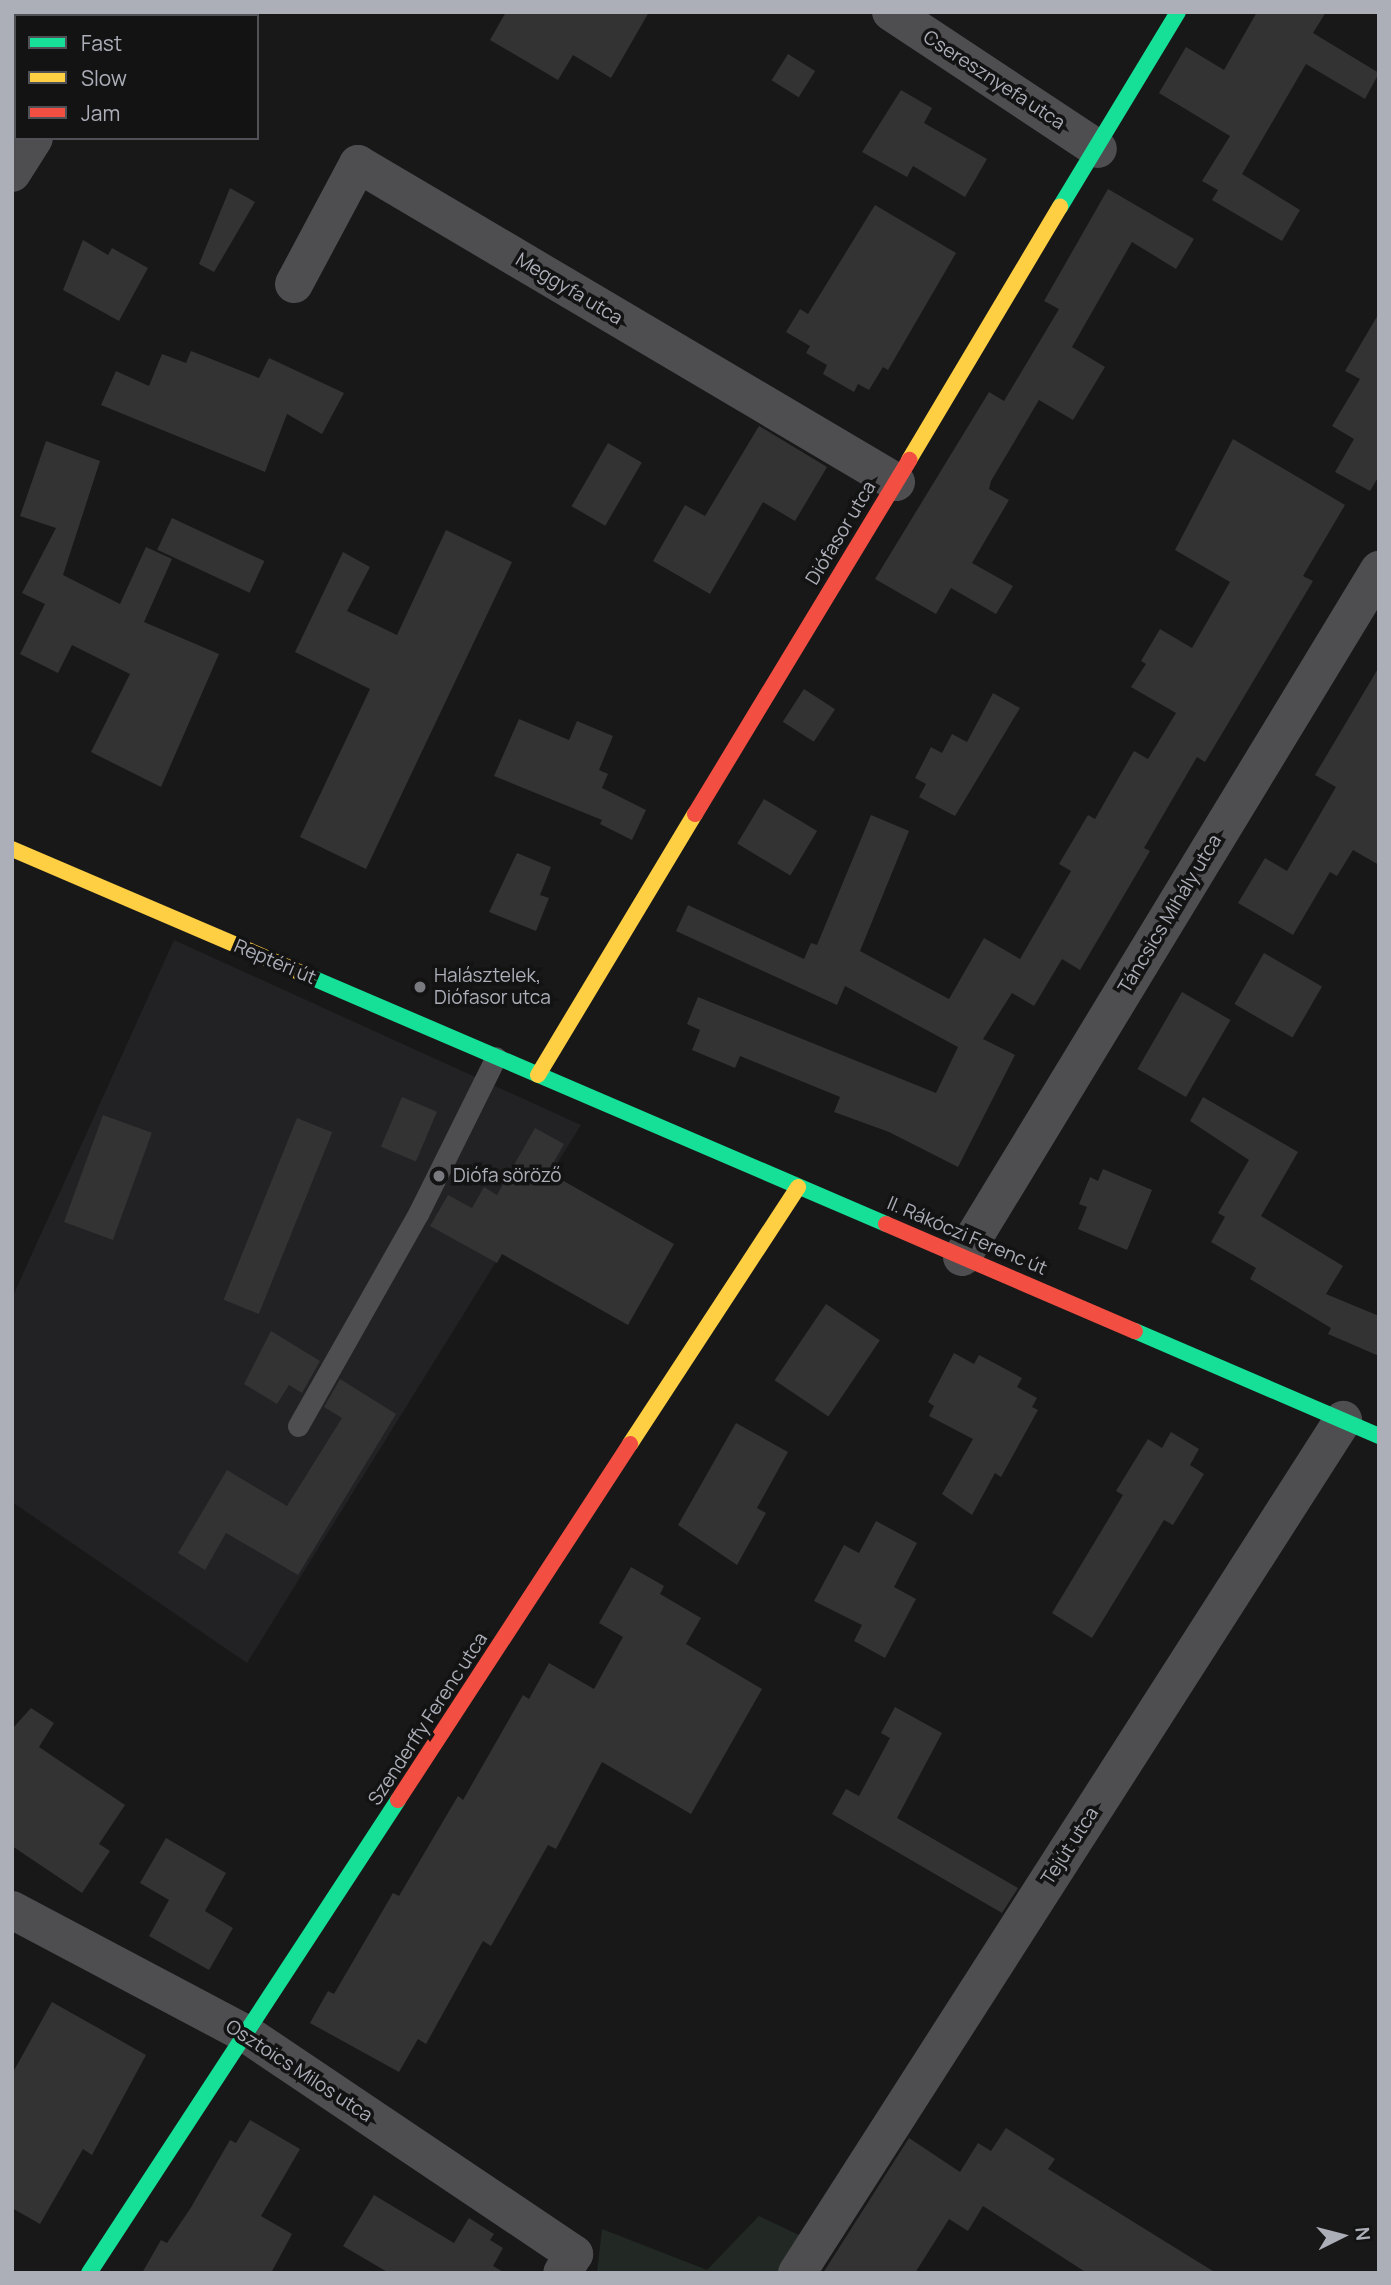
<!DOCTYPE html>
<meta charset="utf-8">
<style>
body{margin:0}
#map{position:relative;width:1391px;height:2285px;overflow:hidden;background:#181819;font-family:Manrope,sans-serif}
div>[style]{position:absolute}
.built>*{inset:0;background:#222224}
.green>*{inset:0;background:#222824}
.building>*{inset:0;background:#333334;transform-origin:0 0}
.lane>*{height:21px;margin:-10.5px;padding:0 10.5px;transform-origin:10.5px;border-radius:10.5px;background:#4e4e51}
.street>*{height:38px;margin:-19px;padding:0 19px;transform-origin:19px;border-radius:19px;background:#4e4e51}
.fast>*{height:16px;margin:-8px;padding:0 8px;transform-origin:8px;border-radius:8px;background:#16e098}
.slow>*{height:16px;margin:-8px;padding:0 8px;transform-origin:8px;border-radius:8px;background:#ffcf43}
.jam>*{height:16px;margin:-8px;padding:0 8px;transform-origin:8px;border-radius:8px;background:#f24e42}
.dots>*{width:19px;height:19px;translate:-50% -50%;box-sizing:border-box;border:4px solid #131314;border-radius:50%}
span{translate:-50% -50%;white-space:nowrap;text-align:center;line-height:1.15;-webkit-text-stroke:7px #131314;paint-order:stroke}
.street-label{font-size:19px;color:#acaeb8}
.poi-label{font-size:19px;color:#acaeb8}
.left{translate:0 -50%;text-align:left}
.frame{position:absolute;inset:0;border:14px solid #acaeb8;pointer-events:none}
.legend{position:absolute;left:14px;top:14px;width:245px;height:126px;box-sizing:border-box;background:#131314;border:2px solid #505156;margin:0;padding:9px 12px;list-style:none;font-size:21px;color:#acaeb8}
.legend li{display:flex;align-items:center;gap:14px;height:35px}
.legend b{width:35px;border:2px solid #505156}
.north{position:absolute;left:1307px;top:2201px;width:70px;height:70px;-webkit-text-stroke:5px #131314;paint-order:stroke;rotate:84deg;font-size:19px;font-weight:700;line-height:28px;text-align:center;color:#acaeb8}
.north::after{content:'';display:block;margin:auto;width:24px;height:32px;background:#acaeb8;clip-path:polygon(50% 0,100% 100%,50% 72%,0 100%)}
</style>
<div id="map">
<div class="built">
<div style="clip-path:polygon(174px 940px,581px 1125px,247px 1663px,12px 1502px,12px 1298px)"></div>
</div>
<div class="green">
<div style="clip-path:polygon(759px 2216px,801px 2236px,777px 2273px,597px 2273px,602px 2229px,707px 2270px)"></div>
</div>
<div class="building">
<div style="clip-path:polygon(506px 12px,649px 12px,611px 78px,573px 55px,558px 80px,490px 40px)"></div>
<div style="clip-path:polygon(1257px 12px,1326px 12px,1313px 33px,1379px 73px,1365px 99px,1306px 64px,1242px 174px,1300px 210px,1282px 241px,1212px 200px,1218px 190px,1202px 181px,1230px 136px,1159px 93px,1186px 47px,1224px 70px)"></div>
<div style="left:788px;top:54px;width:32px;height:31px;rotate:32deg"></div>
<div style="clip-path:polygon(901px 90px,932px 108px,924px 123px,987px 159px,965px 197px,913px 166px,907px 177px,862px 152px)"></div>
<div style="clip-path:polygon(230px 188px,255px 202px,214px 272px,199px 264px)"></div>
<div style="clip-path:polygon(1108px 189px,1194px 239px,1176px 269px,1132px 242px,1072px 347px,1105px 367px,1073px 420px,1039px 400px,991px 481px,989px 489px,1009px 500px,972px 563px,1013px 586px,996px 614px,951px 588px,936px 614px,875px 579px,989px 392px,1004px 401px,1059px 309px,1044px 301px)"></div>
<div style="clip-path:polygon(875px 205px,956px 253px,888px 370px,883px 367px,869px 390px,858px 384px,854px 392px,823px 374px,827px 365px,806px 353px,810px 346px,786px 332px,800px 309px,808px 314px)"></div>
<div style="clip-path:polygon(83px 240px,108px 255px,112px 248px,148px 268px,119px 321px,63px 290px)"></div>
<div style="clip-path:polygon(1379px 313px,1379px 476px,1370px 491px,1335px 472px,1354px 439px,1332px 426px,1360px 379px,1345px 371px)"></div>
<div style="clip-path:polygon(191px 351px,259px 378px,269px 358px,344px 393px,322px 434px,287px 414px,265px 472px,101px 405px,116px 371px,149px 386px,162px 354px,186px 363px)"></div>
<div style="clip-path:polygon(759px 426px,827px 467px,795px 521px,763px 502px,710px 594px,653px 561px,685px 505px,705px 516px)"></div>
<div style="clip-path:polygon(1233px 439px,1345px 505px,1303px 576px,1313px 581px,1205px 762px,1197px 757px,1144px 848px,1150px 851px,1080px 970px,1062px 959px,1034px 1006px,1012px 993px,983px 1039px,1015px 1055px,958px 1167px,889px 1132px,834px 1112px,840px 1097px,740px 1056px,735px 1068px,692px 1050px,700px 1030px,687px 1024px,698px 997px,936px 1093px,958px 1047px,845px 986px,837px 1005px,676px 931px,688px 905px,804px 959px,811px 943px,817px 945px,871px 815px,909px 831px,860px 951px,949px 999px,984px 938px,1020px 959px,1071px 871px,1059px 864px,1088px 815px,1095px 819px,1134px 751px,1148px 759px,1176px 713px,1131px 687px,1146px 664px,1141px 661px,1160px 629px,1192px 648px,1230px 582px,1175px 550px)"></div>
<div style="clip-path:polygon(46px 441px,100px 461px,63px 575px,120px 604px,146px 547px,172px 559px,144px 622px,219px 654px,161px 787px,91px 752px,130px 674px,72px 645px,58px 673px,20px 654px,45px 604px,22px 593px,56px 528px,20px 516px)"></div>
<div style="left:608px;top:443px;width:39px;height:73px;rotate:30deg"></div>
<div style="left:172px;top:518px;width:102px;height:35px;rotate:25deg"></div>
<div style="clip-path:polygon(446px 530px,512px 562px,366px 869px,300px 837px,370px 689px,295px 652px,343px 552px,370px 567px,347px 611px,397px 635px)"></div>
<div style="clip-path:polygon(1379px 667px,1379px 865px,1353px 850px,1337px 876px,1330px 872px,1293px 935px,1238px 903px,1265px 858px,1287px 871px,1336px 787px,1315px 775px)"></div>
<div style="left:804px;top:689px;width:37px;height:39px;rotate:33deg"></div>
<div style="clip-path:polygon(993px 693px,1020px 708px,955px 816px,919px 797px,926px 784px,915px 778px,931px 747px,942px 753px,952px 734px,967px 742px)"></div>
<div style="clip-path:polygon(519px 719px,569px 740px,577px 721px,613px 736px,599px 770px,608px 774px,602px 788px,646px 810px,632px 840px,600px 824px,602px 820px,494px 776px)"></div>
<div style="left:764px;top:799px;width:62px;height:52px;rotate:31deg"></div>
<div style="clip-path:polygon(517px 853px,551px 867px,540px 895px,549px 898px,536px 931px,489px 912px)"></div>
<div style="left:1264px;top:953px;width:67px;height:59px;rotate:30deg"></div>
<div style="left:1182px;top:992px;width:56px;height:89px;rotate:30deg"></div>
<div style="left:402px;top:1097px;width:38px;height:54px;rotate:23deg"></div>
<div style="clip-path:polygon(1203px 1097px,1298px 1152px,1261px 1216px,1343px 1266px,1326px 1294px,1379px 1316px,1379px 1356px,1328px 1334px,1331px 1328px,1250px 1279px,1256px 1268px,1211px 1242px,1225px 1217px,1218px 1213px,1249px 1160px,1190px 1121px)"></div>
<div style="left:103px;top:1115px;width:52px;height:114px;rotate:20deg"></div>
<div style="left:297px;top:1118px;width:38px;height:196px;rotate:22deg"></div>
<div style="clip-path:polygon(535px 1128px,564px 1144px,548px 1172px,674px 1244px,628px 1325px,502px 1254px,497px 1263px,430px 1226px,448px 1195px,472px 1208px,484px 1187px,497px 1195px)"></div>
<div style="clip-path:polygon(1103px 1169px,1152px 1190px,1127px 1250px,1078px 1229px,1087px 1207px,1079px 1204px,1090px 1177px,1098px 1181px)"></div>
<div style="left:826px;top:1304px;width:65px;height:92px;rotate:34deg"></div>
<div style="clip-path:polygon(271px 1331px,320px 1361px,302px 1393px,289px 1385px,277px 1404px,244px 1384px)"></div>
<div style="clip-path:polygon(954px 1353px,974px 1364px,979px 1355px,1022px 1378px,1017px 1387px,1037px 1398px,1032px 1407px,1038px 1410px,1001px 1477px,995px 1473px,972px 1515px,942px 1494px,973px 1439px,929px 1416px,934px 1406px,928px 1402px)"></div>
<div style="clip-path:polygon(340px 1379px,396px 1414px,298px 1575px,226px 1533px,205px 1570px,178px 1553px,227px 1470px,287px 1506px,342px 1418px,324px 1407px)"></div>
<div style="clip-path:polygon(736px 1423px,788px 1452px,757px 1508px,766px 1513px,737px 1565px,678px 1525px)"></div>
<div style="clip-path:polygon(1171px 1432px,1199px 1449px,1190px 1465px,1204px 1474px,1173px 1525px,1164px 1520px,1092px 1638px,1052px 1613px,1123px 1495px,1116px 1491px,1148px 1439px,1162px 1448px)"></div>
<div style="clip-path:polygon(876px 1521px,917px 1543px,894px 1587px,916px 1599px,885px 1658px,854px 1641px,862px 1625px,814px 1601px,844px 1545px,859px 1553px)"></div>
<div style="clip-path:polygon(631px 1567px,664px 1586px,660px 1594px,701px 1618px,686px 1644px,762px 1689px,691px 1814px,602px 1762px,556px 1849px,548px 1845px,491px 1946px,483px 1941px,426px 2044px,418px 2039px,399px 2072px,310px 2023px,328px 1991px,334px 1994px,393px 1893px,399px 1896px,458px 1796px,463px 1800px,523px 1695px,529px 1699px,549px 1663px,594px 1689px,623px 1637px,599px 1623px)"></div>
<div style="clip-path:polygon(895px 1707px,942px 1733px,897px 1818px,1018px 1888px,1002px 1913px,832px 1814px,846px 1789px,859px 1796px,890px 1738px,881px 1733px)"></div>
<div style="clip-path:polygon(31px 1708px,54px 1723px,39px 1747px,125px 1805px,99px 1844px,110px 1851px,82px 1893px,12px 1846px,12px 1729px)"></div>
<div style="clip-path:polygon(166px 1838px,226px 1873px,205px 1911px,233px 1928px,209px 1970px,149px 1936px,169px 1900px,140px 1883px)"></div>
<div style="clip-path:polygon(52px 2002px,146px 2055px,92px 2155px,83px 2149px,40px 2224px,12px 2208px,12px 2074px)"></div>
<div style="clip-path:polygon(250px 2120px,300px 2149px,261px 2216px,292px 2234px,271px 2273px,142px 2273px,161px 2240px,167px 2243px,190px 2209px,230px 2140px,236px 2143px)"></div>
<div style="clip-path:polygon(1006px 2128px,1055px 2159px,1048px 2169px,1216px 2273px,1087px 2273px,983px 2206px,968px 2231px,949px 2219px,915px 2273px,823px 2273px,909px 2138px,960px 2172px,978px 2143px,991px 2151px)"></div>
<div style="clip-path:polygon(374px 2195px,454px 2243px,469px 2218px,494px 2234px,490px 2240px,503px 2248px,493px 2266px,505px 2273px,389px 2273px,343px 2246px)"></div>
</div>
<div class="lane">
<div style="left:298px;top:1426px;width:244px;rotate:-60.5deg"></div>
<div style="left:418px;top:1214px;width:175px;rotate:-63.6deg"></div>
</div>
<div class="street">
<div style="left:891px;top:12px;width:248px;rotate:33.5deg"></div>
<div style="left:110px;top:16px;width:4px;rotate:-63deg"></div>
<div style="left:12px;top:173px;width:41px;rotate:-57.8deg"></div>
<div style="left:294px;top:284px;width:136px;rotate:-61.9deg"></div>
<div style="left:358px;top:164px;width:625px;rotate:30.59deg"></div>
<div style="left:962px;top:1257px;width:804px;rotate:-58.74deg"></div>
<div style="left:12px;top:1910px;width:267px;rotate:27.9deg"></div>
<div style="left:248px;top:2035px;width:393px;rotate:33.9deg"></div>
<div style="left:574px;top:2254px;width:22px;rotate:122deg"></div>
<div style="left:797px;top:2273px;width:1013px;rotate:-57.38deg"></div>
</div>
<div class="fast">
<div style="left:1060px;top:207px;width:228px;rotate:-58.8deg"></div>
<div style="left:308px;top:976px;width:629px;rotate:23.22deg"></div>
<div style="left:1135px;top:1331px;width:266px;rotate:23.3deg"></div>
<div style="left:89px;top:2273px;width:565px;rotate:-56.84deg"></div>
</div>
<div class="slow">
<div style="left:909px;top:460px;width:295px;rotate:-59.2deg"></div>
<div style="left:12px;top:849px;width:322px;rotate:23.2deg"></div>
<div style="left:538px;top:1075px;width:305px;rotate:-59deg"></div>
<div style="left:630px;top:1444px;width:307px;rotate:-56.8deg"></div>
</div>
<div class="jam">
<div style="left:695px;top:814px;width:414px;rotate:-58.8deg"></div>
<div style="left:886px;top:1224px;width:271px;rotate:23.3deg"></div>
<div style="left:398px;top:1800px;width:425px;rotate:-56.9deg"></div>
</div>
<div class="dots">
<div style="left:420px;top:987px;background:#787a80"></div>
<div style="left:439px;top:1176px;background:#787a80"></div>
</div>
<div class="street-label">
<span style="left:994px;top:80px;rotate:33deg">Cseresznyefa utca</span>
<span style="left:569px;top:289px;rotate:31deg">Meggyfa utca</span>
<span style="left:841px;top:533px;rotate:-59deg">Diófasor utca</span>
<span style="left:1170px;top:914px;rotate:-59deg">Táncsics Mihály utca</span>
<span style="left:275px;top:962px;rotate:23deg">Reptéri út</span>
<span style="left:967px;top:1236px;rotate:23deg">II. Rákóczi Ferenc út</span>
<span style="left:428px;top:1719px;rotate:-57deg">Szenderffy Ferenc utca</span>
<span style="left:1070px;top:1846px;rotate:-57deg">Tejút utca</span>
<span style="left:299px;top:2071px;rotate:33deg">Osztoics Milos utca</span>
</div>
<div class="poi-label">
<span class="left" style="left:434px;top:987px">Halásztelek,<br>Diófasor utca</span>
<span class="left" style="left:453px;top:1176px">Diófa söröző</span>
</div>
<div class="frame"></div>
<ul class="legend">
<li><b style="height:9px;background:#16e098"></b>Fast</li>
<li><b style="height:9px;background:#ffcf43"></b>Slow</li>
<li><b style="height:9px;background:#f24e42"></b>Jam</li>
</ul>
<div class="north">N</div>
</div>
